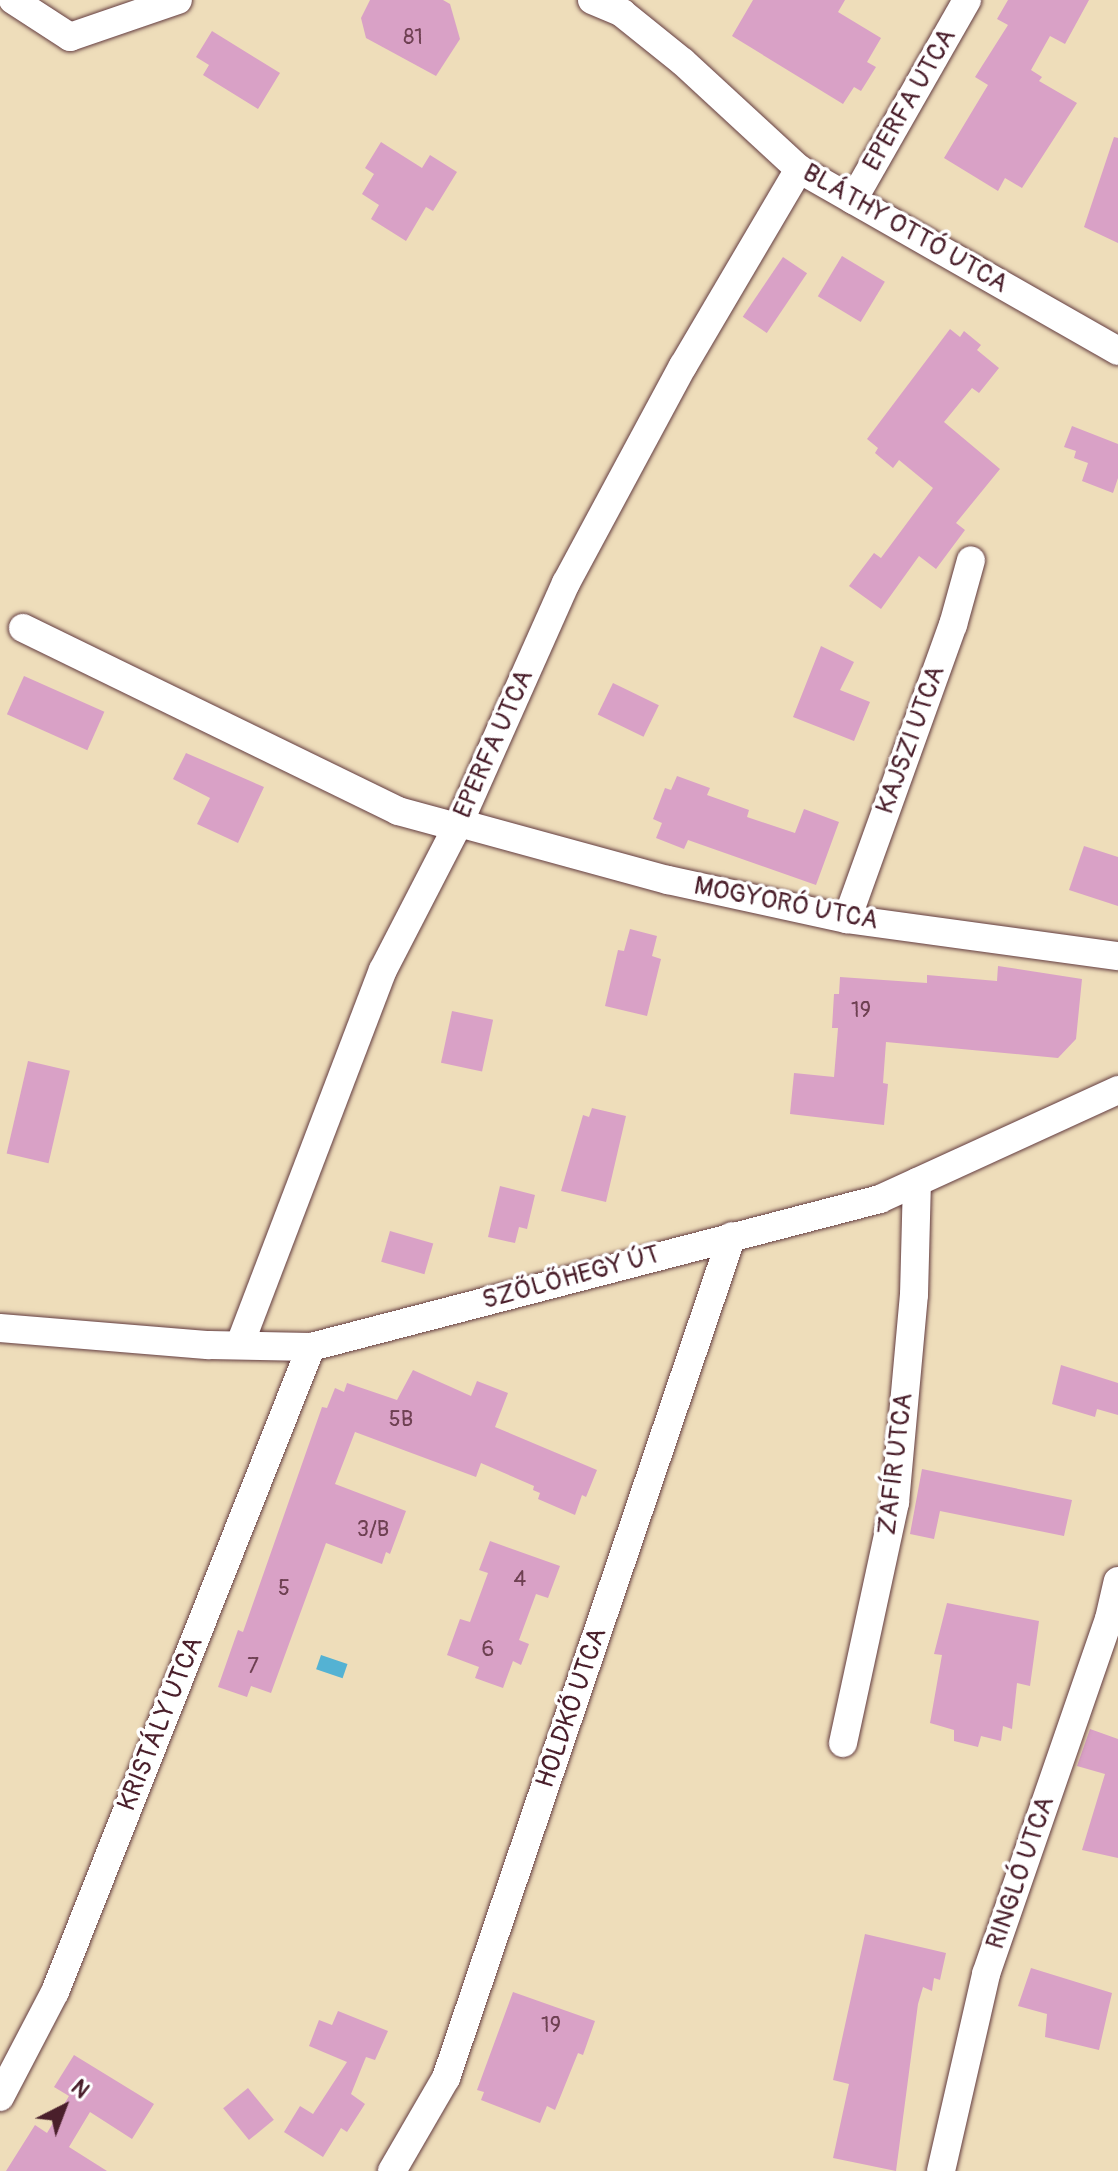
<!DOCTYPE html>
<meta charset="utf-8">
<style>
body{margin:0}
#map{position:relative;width:1118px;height:2171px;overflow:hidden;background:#eeddba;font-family:Pangolin,sans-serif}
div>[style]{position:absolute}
.water>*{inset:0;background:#54b2d3;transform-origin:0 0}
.building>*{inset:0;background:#d9a1c6;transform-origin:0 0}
.roads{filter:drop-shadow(0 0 2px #633c40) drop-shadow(0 0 2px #633c40)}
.minor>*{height:28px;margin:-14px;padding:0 14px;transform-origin:14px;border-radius:14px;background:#fff}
span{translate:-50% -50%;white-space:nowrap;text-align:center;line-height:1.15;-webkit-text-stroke:7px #fff;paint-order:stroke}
.number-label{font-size:22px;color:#6e4052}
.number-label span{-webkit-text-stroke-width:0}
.street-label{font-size:26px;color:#4a1f2b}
.north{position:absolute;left:24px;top:2067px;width:80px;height:80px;-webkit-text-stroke:6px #fff;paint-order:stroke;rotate:42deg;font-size:22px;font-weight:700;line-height:32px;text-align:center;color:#4a1f2b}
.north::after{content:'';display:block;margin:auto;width:28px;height:36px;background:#4a1f2b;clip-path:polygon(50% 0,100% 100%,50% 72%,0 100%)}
</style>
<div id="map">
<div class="water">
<div style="left:321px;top:1655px;width:28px;height:15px;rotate:19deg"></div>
</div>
<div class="building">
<div style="clip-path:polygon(370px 0,443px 0,450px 4px,460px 39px,436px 76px,366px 38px,361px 18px)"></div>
<div style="clip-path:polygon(753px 0,845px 0,838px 12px,881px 38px,867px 62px,876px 67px,861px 91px,854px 87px,843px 104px,732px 36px)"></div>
<div style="clip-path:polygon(1008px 0,1089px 0,1065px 44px,1050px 36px,1031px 70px,1042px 77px,1039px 81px,1077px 103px,1022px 188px,1005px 178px,998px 191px,944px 158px,988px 85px,975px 77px,1008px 25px,997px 19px)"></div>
<div style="clip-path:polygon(212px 31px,280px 73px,258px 109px,203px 75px,209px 65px,196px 57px)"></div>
<div style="clip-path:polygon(1114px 137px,1118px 138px,1118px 243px,1084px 227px)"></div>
<div style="clip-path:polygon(381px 142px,422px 168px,430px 155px,457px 172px,433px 211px,426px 207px,406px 241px,371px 219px,379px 205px,362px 194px,374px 174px,365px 168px)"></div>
<div style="left:842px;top:256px;width:50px;height:47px;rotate:31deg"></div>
<div style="left:783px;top:257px;width:29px;height:72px;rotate:34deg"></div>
<div style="clip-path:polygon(950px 329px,960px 337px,964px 331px,981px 345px,977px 350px,999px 368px,979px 393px,972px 388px,944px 422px,1000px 469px,956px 523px,965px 530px,936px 569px,919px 556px,881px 609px,849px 586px,874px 553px,881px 558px,933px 488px,899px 460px,893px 468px,875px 453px,878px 448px,867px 439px)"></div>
<div style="clip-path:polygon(1072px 426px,1118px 444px,1118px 478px,1113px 493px,1082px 481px,1088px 463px,1074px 458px,1076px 451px,1064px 447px)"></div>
<div style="clip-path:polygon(821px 646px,854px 662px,840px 690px,870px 702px,854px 741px,793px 717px)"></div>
<div style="left:24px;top:676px;width:88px;height:42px;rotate:24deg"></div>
<div style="left:613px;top:683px;width:51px;height:35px;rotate:26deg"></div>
<div style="clip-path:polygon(186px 753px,264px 787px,238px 843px,197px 824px,210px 798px,173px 779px)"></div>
<div style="clip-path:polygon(677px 776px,710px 788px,707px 795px,749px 810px,747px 817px,795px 833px,804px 809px,839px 822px,816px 885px,688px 840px,684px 849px,656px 838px,662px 823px,653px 819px,665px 788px,671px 790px)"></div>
<div style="clip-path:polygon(1084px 846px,1118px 857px,1118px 906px,1069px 890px)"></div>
<div style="clip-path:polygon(630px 929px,657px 936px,652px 956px,661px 959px,647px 1016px,605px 1006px,618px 950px,624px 951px)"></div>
<div style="clip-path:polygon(998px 966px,1082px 979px,1076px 1039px,1058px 1058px,886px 1042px,883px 1083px,888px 1084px,884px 1125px,790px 1114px,794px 1073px,834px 1077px,838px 1028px,832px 1028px,834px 994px,839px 994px,840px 977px,927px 983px,927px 975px,997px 981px)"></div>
<div style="left:452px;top:1011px;width:42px;height:53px;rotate:12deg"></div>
<div style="left:28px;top:1061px;width:43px;height:95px;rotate:13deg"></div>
<div style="clip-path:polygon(592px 1108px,626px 1116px,606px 1202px,561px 1191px,583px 1115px,589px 1117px)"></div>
<div style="clip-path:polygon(500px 1186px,535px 1195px,527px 1229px,519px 1227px,515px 1243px,488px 1237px)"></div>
<div style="left:390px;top:1231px;width:45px;height:32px;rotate:16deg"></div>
<div style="clip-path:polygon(1061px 1365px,1118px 1383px,1118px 1415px,1097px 1409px,1095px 1417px,1052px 1404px)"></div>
<div style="clip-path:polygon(413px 1370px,471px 1396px,477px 1381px,508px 1393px,495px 1427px,597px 1470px,586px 1497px,582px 1495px,575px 1515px,538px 1499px,540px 1493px,533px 1490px,534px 1486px,481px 1463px,476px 1477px,355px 1432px,335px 1484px,406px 1511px,390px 1554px,386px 1552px,382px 1564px,326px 1543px,271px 1693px,251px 1686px,247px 1697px,218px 1687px,238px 1630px,243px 1632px,322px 1407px,327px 1408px,335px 1388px,344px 1392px,347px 1383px,397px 1400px)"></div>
<div style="clip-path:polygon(922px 1469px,1072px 1500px,1064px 1536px,940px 1511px,934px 1539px,910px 1534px)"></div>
<div style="clip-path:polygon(490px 1541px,560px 1566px,548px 1598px,536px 1594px,519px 1640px,529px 1644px,521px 1665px,513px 1661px,503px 1688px,475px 1678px,479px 1667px,447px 1655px,460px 1619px,470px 1622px,488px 1573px,479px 1570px)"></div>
<div style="clip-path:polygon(947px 1603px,1039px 1621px,1030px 1686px,1017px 1683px,1012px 1729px,1003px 1726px,1001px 1741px,981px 1736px,978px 1747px,954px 1741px,954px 1730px,930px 1723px,942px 1655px,934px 1654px)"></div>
<div style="clip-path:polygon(1090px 1729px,1118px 1739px,1118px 1858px,1082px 1850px,1105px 1774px,1077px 1766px)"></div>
<div style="clip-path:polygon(865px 1934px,946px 1953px,940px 1980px,934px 1978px,932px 1991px,923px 1987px,918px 2004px,896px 2171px,833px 2158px,849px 2084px,833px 2080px)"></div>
<div style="clip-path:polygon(1031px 1968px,1112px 1993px,1099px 2050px,1045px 2037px,1047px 2014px,1018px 2006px)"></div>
<div style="clip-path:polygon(513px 1992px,595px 2021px,583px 2055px,578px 2053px,555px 2110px,547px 2106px,540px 2123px,481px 2100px,484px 2092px,477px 2090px)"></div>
<div style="clip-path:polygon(338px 2011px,388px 2031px,375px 2060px,366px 2057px,351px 2094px,365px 2104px,347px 2132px,341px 2128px,323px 2157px,284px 2132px,300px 2106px,313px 2114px,347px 2062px,309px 2046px,319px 2020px,332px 2025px)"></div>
<div style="clip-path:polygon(74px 2055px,154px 2104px,132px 2139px,90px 2112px,69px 2147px,107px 2171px,6px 2171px,35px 2125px,47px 2133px,69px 2096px,54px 2087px)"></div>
<div style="left:248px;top:2088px;width:41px;height:32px;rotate:51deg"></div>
</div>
<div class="roads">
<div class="minor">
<div style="left:13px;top:0;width:68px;rotate:33deg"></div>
<div style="left:70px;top:37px;width:114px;rotate:-18.9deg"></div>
<div style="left:592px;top:0;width:33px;rotate:23deg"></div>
<div style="left:622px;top:13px;width:78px;rotate:38.8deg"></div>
<div style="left:683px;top:62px;width:158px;rotate:42.7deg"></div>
<div style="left:799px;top:169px;width:367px;rotate:29.7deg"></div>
<div style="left:853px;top:200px;width:230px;rotate:-60.3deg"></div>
<div style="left:23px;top:628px;width:417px;rotate:26deg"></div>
<div style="left:398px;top:811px;width:61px;rotate:15.2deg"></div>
<div style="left:459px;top:823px;width:217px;rotate:15.3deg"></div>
<div style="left:668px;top:880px;width:183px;rotate:12.3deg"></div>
<div style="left:847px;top:919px;width:274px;rotate:7.8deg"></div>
<div style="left:847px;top:919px;width:313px;rotate:-70.2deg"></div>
<div style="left:953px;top:625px;width:67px;rotate:-74.5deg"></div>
<div style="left:0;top:1328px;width:210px;rotate:4.7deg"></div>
<div style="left:209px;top:1345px;width:102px;rotate:1.1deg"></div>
<div style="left:311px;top:1347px;width:588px;rotate:-14.58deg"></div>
<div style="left:880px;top:1199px;width:262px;rotate:-24.6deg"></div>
<div style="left:240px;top:1344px;width:400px;rotate:-69.1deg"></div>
<div style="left:383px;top:970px;width:165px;rotate:-62.7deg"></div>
<div style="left:459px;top:823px;width:263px;rotate:-66deg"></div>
<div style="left:566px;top:583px;width:247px;rotate:-61.7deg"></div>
<div style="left:683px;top:366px;width:229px;rotate:-59.5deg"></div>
<div style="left:843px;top:1743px;width:246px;rotate:-77.8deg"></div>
<div style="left:895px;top:1503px;width:209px;rotate:-84.8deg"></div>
<div style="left:914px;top:1295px;width:113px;rotate:-88.5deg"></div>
<div style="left:0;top:2097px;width:119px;rotate:-62.4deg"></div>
<div style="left:55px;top:1992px;width:694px;rotate:-68.35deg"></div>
<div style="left:392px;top:2171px;width:108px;rotate:-59.9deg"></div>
<div style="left:446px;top:2078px;width:889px;rotate:-71.24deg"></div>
<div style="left:941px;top:2171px;width:202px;rotate:-77.1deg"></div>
<div style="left:986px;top:1974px;width:376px;rotate:-70.9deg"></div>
<div style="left:1109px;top:1619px;width:39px;rotate:-77deg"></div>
</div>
</div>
<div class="number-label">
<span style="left:413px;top:38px">81</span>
<span style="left:861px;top:1011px">19</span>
<span style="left:401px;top:1420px">5B</span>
<span style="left:373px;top:1530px">3/B</span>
<span style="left:520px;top:1580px">4</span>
<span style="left:284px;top:1589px">5</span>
<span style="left:488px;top:1650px">6</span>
<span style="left:253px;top:1667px">7</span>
<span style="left:551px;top:2026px">19</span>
</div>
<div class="street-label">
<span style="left:910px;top:100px;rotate:-60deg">EPERFA UTCA</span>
<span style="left:905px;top:229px;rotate:30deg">BLÁTHY OTTÓ UTCA</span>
<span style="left:911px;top:740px;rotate:-70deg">KAJSZI UTCA</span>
<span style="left:494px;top:744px;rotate:-66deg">EPERFA UTCA</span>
<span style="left:786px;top:904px;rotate:11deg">MOGYORÓ UTCA</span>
<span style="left:571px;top:1278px;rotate:-15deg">SZŐLŐHEGY ÚT</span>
<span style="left:896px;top:1464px;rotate:-83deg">ZAFÍR UTCA</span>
<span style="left:572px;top:1708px;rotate:-71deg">HOLDKŐ UTCA</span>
<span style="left:161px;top:1724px;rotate:-68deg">KRISTÁLY UTCA</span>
<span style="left:1021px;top:1873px;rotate:-71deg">RINGLÓ UTCA</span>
</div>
<div class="north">N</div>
</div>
